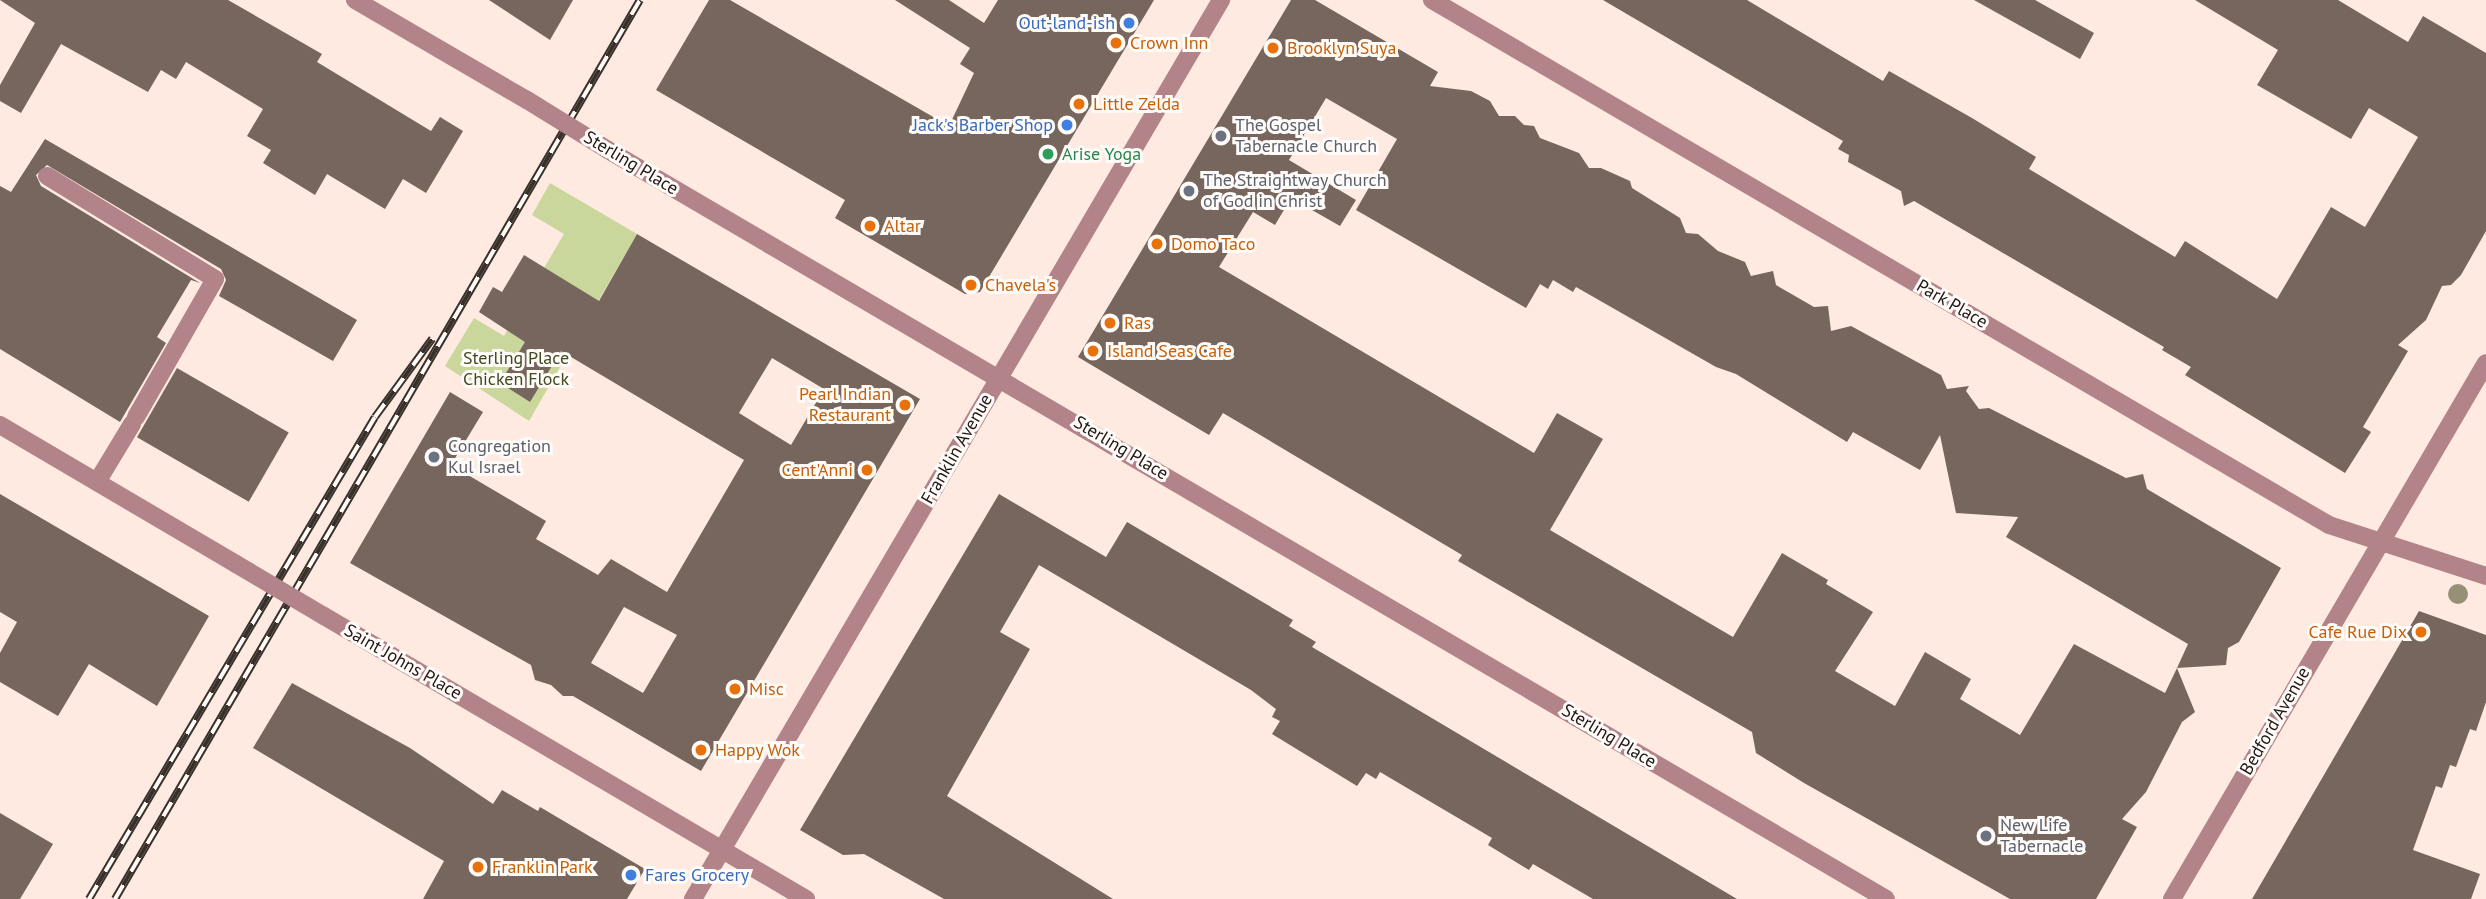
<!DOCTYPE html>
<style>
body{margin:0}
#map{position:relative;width:2486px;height:899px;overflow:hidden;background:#feeae0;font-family:"PT Sans",sans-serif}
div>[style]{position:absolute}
.green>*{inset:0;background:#c9d69c}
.building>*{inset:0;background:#77665d;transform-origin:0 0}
.service>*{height:18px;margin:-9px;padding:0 9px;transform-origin:9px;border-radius:9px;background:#b28489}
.minor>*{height:18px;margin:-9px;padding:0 9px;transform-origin:9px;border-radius:9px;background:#b28489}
.tertiary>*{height:18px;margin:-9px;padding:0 9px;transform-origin:9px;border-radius:9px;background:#b28489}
.rail>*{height:8px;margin-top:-4px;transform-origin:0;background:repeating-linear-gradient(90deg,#fffbf9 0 16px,#38302b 0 32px);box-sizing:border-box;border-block:2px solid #38302b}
.minor-bridge>*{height:18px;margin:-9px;padding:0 9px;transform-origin:9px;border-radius:9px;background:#b28489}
.trees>*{width:20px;height:20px;margin:-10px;border-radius:50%;background:#969176}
.dots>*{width:19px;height:19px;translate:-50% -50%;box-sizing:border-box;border:4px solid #fffbf9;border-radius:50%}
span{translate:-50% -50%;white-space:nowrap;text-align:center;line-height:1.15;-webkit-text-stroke:6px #fffbf9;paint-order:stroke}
.shop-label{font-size:18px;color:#366cbe}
.right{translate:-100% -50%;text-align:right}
.left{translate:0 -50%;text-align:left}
.food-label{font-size:18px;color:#c56008}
.worship-label{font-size:18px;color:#5b616d}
.leisure-label{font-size:18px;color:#27864d}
.street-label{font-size:18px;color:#201915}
.park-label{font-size:18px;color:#414920}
</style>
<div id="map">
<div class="green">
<div style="clip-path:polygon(550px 183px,637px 234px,529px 421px,445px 366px,474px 318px,504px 336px,564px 234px,532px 215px)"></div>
</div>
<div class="building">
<div style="clip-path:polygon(0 0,228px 0,322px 54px,317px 62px,431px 131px,440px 117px,463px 131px,426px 193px,403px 179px,385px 209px,327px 174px,315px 195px,263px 163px,271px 150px,247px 136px,263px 109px,186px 62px,176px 79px,161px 70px,148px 92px,61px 44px,21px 113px,0 101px,0 85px,35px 23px)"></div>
<div style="clip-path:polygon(489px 0,573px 0,550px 40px)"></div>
<div style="clip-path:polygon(709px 0,730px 0,949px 126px,974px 73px,960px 64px,970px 48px,895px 0,949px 0,984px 23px,998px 0,1154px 0,980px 292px,965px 294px,835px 218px,845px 200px,656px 90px)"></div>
<div style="clip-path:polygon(1291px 0,1315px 0,1438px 72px,1430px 86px,1471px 91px,1490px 101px,1499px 116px,1515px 116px,1524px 125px,1534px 126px,1540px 138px,1579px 153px,1589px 168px,1601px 168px,1630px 181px,1632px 188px,1680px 218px,1686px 233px,1698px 234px,1718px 251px,1745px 262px,1751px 276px,1773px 271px,1776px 285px,1814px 307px,1828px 306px,1831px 331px,1851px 326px,1941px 375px,1947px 389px,1969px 386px,1966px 391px,1979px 409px,1989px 408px,2126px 478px,2143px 474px,2147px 489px,2281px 568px,2239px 642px,2228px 648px,2226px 665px,2177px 668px,2188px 644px,2006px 537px,2018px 517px,1956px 513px,1940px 435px,1920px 470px,1853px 432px,1847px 442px,1736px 374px,1716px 367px,1576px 287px,1573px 292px,1553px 280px,1548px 289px,1540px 284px,1526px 308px,1356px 210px,1397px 139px,1326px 98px,1289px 160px,1356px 200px,1340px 226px,1291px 198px,1275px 225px,1253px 212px,1219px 267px,1534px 453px,1557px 413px,1603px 439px,1550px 530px,1733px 637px,1782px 553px,1828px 580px,1826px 584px,1873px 612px,1835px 671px,1895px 706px,1925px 652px,1971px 679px,1960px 699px,2020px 735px,2074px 644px,2165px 693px,2177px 668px,2195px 712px,2182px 722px,2146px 792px,2122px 819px,2137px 827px,2096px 899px,2010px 899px,1804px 783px,1756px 753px,1752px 732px,1458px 561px,1462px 555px,1223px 413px,1209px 435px,1078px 357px)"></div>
<div style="clip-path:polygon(1603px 0,1747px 0,1883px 81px,1889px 71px,1972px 118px,2036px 157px,2029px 169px,2175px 257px,2185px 241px,2277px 299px,2331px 207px,2365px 227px,2418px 137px,2369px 108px,2351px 139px,2257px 85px,2278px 50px,2195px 0,2338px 0,2408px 42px,2423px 16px,2486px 53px,2486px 231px,2461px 275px,2451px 285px,2442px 286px,2426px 320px,2398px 345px,2408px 351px,2363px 427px,2371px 432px,2345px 473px,2185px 375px,2191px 367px,2162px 350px,2164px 347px,1914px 201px,1904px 206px,1901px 191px,1848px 162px,1849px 155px,1838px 149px,1843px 141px)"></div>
<div style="clip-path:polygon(1974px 0,2035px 0,2094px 33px,2080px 59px)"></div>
<div style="clip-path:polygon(45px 139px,357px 320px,333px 361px,219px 296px,226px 280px,221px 269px,47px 165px,36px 175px,41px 186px,200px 283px,191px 280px,157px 337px,166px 343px,120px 422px,0 349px,0 186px,11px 192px)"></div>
<div style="clip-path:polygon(evenodd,637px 234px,920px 399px,701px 771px,573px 696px,563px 696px,551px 685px,535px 680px,531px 665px,350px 563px,450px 392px,483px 412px,451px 465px,546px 521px,536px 539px,562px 554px,598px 575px,611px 559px,667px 592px,744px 460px,561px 351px,530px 402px,500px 383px,525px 342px,479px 312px,493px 287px,502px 292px,524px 255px,599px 301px,637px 234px,772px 358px,824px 389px,791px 445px,739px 413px,772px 358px,637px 234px,624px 607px,677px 635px,643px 693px,591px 663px,624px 607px)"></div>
<div style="left:177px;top:368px;width:129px;height:80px;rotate:30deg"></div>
<div style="clip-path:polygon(0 494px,209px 616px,157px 706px,89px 664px,58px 716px,0 682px,0 653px,17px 622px,0 612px)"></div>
<div style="clip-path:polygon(999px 494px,1106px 557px,1127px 522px,1293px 620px,1289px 626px,1316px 642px,1312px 647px,1737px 899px,1593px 899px,1533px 864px,1529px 870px,1488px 845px,1492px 838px,1380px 772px,1376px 779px,1366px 773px,1357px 786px,1272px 734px,1280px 721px,1272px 717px,1276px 709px,1251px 690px,1039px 565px,1000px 632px,1030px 649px,947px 796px,1113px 899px,944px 899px,864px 854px,843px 855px,800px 830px)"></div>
<div style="clip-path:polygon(2419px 611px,2486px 635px,2486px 702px,2476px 731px,2470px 729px,2456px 767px,2450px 765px,2442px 788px,2436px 786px,2413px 850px,2480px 874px,2471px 899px,2252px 899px)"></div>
<div style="clip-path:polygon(292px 683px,410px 748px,493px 804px,502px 790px,538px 811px,540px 807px,645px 869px,627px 899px,423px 899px,444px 861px,253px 748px)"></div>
<div style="clip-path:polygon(0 813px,53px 844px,20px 899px,0 899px)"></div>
</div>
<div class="service">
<div style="left:47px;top:176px;width:197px;rotate:31.5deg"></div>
<div style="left:215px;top:279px;width:159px;rotate:119.8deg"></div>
<div style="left:97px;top:482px;width:68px;rotate:-58.9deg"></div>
</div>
<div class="minor">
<div style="left:355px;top:0;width:199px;rotate:30.2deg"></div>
<div style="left:1432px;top:0;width:1039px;rotate:30.34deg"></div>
<div style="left:2329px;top:525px;width:165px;rotate:18deg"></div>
<div style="left:608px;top:150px;width:1481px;rotate:30.37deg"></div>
<div style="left:0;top:425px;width:274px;rotate:30.5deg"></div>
<div style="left:324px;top:616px;width:559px;rotate:30.42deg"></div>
<div style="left:693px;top:899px;width:1043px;rotate:-59.57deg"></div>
</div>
<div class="tertiary">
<div style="left:2172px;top:899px;width:621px;rotate:-59.64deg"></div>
</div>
<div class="rail">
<div style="left:89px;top:899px;width:560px;rotate:-59.32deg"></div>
<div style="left:375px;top:417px;width:97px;rotate:-53.8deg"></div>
<div style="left:115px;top:899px;width:1041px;rotate:-59.72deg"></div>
</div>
<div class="minor-bridge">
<div style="left:527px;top:100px;width:95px;rotate:31.7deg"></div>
<div style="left:236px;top:564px;width:102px;rotate:30.6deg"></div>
</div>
<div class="trees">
<div style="left:2458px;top:594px"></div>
</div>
<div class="dots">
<div style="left:1129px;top:23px;background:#3f7fe0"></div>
<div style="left:1116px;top:43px;background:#e8710a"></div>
<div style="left:1273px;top:48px;background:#e8710a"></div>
<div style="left:1079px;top:104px;background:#e8710a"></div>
<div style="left:1067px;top:125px;background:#3f7fe0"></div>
<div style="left:1221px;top:136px;background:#6b7280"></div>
<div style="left:1048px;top:154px;background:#2e9e5b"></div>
<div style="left:1189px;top:191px;background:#6b7280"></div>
<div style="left:870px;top:226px;background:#e8710a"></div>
<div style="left:1157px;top:244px;background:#e8710a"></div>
<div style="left:971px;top:285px;background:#e8710a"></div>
<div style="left:1110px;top:323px;background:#e8710a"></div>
<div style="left:1093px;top:351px;background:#e8710a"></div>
<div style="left:905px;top:405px;background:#e8710a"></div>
<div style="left:434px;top:457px;background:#6b7280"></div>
<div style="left:867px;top:470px;background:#e8710a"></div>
<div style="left:2421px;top:632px;background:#e8710a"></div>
<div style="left:735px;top:689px;background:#e8710a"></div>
<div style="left:701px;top:750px;background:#e8710a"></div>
<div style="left:1986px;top:836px;background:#6b7280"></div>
<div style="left:478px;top:867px;background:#e8710a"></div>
<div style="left:631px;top:875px;background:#3f7fe0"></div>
</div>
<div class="shop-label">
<span class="right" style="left:1115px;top:23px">Out-land-ish</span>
<span class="right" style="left:1053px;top:125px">Jack's Barber Shop</span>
<span class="left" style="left:645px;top:875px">Fares Grocery</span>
</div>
<div class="food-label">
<span class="left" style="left:1130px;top:43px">Crown Inn</span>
<span class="left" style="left:1287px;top:48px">Brooklyn Suya</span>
<span class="left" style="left:1093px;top:104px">Little Zelda</span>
<span class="left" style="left:884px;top:226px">Altar</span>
<span class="left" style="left:1171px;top:244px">Domo Taco</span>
<span class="left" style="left:985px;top:285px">Chavela's</span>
<span class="left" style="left:1124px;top:323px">Ras</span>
<span class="left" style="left:1107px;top:351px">Island Seas Cafe</span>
<span class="right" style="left:891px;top:405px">Pearl Indian<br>Restaurant</span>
<span class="right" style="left:853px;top:470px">Cent'Anni</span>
<span class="right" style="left:2407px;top:632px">Cafe Rue Dix</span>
<span class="left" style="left:749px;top:689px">Misc</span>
<span class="left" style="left:715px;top:750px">Happy Wok</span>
<span class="left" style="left:492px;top:867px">Franklin Park</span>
</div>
<div class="worship-label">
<span class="left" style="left:1235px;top:136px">The Gospel<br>Tabernacle Church</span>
<span class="left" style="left:1203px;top:191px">The Straightway Church<br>of God in Christ</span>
<span class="left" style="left:448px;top:457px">Congregation<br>Kul Israel</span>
<span class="left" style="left:2000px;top:836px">New Life<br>Tabernacle</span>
</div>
<div class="leisure-label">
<span class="left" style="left:1062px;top:154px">Arise Yoga</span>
</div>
<div class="street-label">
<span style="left:631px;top:163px;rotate:31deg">Sterling Place</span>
<span style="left:1952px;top:304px;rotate:30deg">Park Place</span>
<span style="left:1121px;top:448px;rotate:31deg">Sterling Place</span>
<span style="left:957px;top:449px;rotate:-60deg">Franklin Avenue</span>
<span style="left:403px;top:662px;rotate:30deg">Saint Johns Place</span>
<span style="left:2275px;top:721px;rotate:-60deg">Bedford Avenue</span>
<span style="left:1609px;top:736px;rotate:31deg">Sterling Place</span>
</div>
<div class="park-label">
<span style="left:516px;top:369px">Sterling Place<br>Chicken Flock</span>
</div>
</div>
